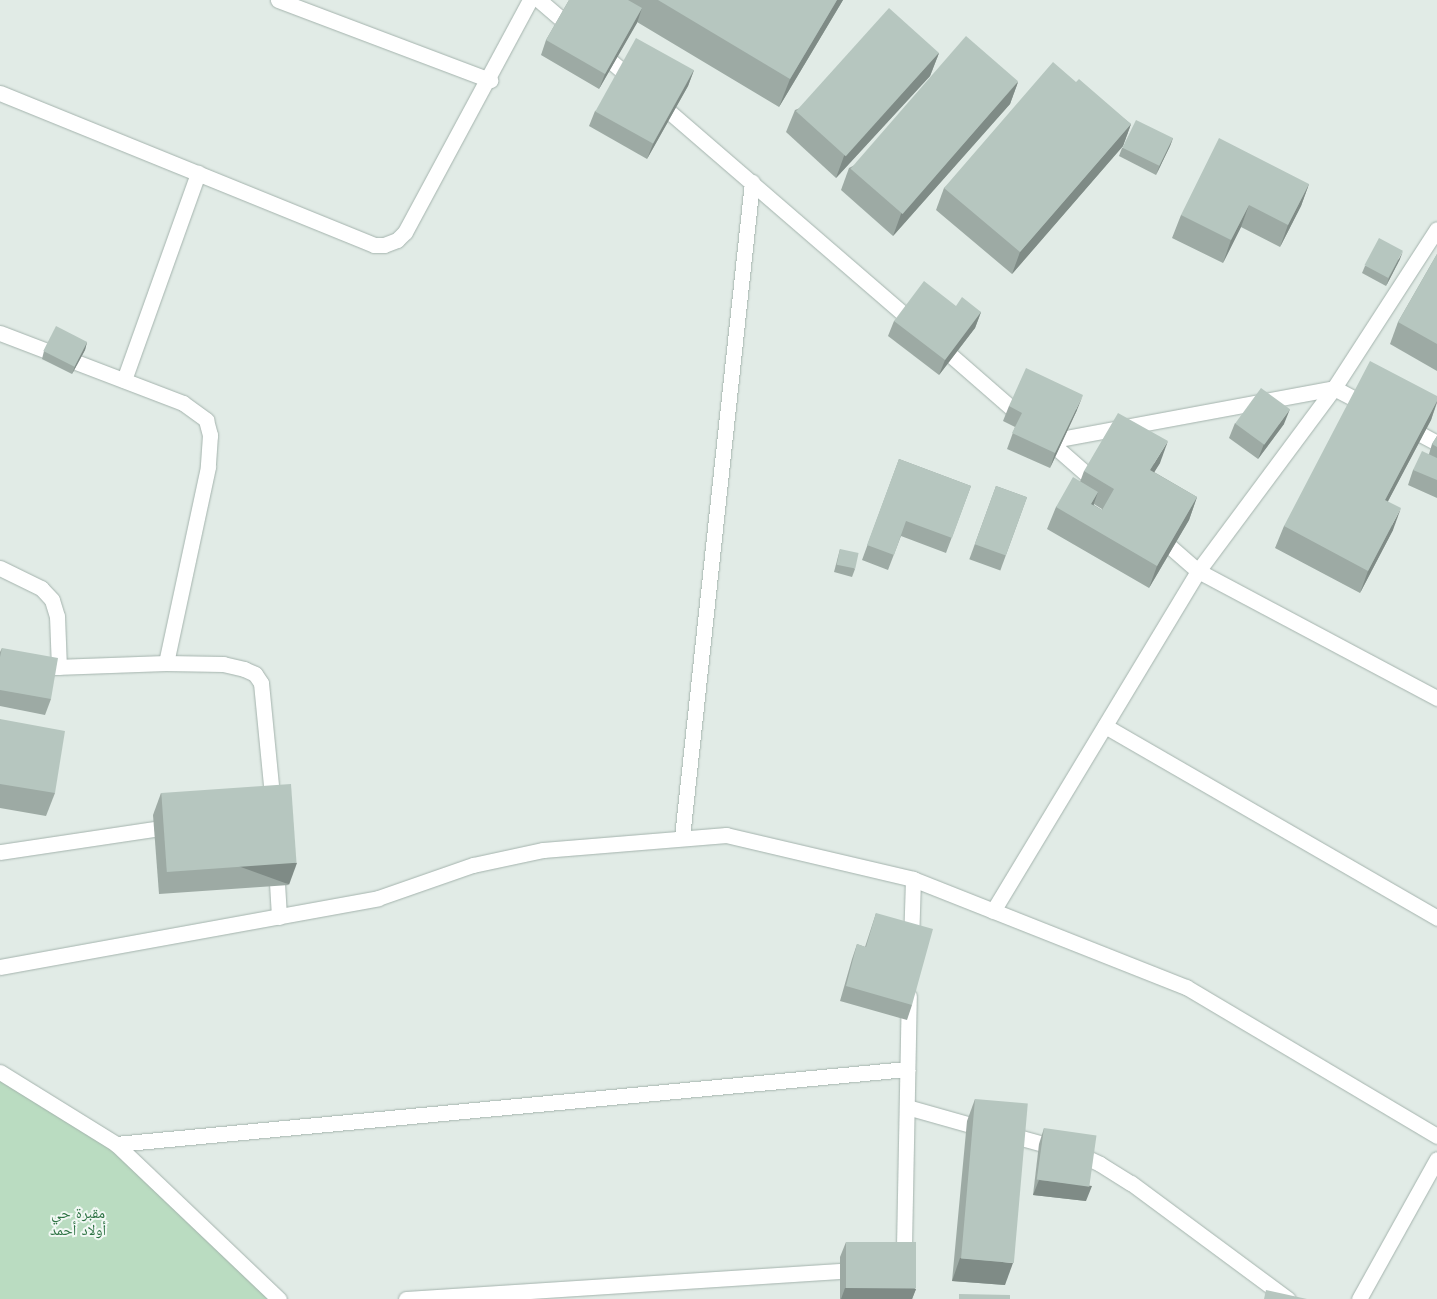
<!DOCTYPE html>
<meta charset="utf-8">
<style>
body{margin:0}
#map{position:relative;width:1437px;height:1299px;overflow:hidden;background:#e1ebe6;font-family:"Work Sans","Noto Naskh Arabic",sans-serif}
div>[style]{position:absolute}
.green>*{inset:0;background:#badcc1}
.roads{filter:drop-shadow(0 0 1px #a4b3ad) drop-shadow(0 0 1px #a4b3ad)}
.street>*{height:15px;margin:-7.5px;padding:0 7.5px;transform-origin:7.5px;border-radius:7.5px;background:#fff}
.wall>*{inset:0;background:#9daaa4;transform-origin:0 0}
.shaded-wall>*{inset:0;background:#7f8b86;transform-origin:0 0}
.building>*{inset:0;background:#b6c6bf;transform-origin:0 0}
span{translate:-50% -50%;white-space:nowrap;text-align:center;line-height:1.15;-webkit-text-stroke:4px #f1f8f4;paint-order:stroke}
.park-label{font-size:15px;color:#2d7243}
</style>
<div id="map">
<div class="green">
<div style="clip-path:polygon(0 1079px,113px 1150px,286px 1299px,0 1299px)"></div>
</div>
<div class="roads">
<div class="street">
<div style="left:278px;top:0;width:227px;rotate:20.7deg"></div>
<div style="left:539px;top:0;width:46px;rotate:40.6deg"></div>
<div style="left:599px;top:51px;width:48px;rotate:40.7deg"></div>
<div style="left:0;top:93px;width:404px;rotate:22.1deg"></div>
<div style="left:374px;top:245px;width:10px"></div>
<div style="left:384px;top:245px;width:14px;rotate:-21deg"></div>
<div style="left:397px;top:240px;width:11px;rotate:-45deg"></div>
<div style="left:405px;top:232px;width:264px;rotate:-61.7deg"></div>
<div style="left:658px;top:102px;width:340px;rotate:40.8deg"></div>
<div style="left:0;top:333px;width:196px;rotate:20.9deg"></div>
<div style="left:183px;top:403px;width:29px;rotate:36deg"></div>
<div style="left:206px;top:420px;width:16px;rotate:75deg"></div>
<div style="left:210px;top:435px;width:32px;rotate:94deg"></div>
<div style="left:208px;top:467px;width:200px;rotate:102.1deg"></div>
<div style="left:938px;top:344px;width:114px;rotate:41.1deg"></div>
<div style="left:124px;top:380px;width:220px;rotate:-70.3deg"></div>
<div style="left:1405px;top:426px;width:36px;rotate:28deg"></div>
<div style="left:1043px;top:436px;width:74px;rotate:41.2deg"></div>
<div style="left:1049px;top:441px;width:290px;rotate:-10.5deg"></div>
<div style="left:1334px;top:388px;width:41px;rotate:27.8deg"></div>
<div style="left:1158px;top:536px;width:53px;rotate:41.2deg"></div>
<div style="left:1198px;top:571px;width:271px;rotate:28deg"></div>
<div style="left:0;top:568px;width:46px;rotate:26deg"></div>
<div style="left:41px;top:588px;width:16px;rotate:47deg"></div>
<div style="left:52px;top:600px;width:17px;rotate:73deg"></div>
<div style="left:57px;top:616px;width:51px;rotate:87.8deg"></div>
<div style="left:0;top:669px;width:166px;rotate:-2.1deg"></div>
<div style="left:166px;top:663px;width:57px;rotate:1deg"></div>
<div style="left:223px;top:664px;width:22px;rotate:13deg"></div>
<div style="left:244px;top:669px;width:12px;rotate:24deg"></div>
<div style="left:255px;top:674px;width:11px;rotate:56deg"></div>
<div style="left:261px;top:683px;width:124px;rotate:84.4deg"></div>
<div style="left:1105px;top:726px;width:384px;rotate:30deg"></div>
<div style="left:682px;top:837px;width:659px;rotate:-83.9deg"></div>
<div style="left:0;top:852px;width:176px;rotate:-8.5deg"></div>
<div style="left:276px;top:866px;width:51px;rotate:86.6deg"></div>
<div style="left:993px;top:911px;width:397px;rotate:-58.9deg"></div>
<div style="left:1198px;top:571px;width:228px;rotate:-53.4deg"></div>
<div style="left:1334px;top:388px;width:189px;rotate:-57.1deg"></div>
<div style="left:911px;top:943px;width:64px;rotate:-88.2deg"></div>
<div style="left:0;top:967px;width:384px;rotate:-10.3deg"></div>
<div style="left:378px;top:898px;width:101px;rotate:-19.2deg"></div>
<div style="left:473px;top:865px;width:72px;rotate:-12.1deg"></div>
<div style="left:543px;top:850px;width:184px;rotate:-4.7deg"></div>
<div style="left:726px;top:835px;width:192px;rotate:13.2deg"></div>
<div style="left:913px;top:879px;width:294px;rotate:21.6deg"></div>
<div style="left:1186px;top:987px;width:292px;rotate:30.7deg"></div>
<div style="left:0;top:1072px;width:137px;rotate:31.8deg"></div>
<div style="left:116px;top:1144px;width:225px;rotate:43.6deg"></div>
<div style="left:907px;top:1107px;width:81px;rotate:15.8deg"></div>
<div style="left:1007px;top:1134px;width:75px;rotate:15.5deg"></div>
<div style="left:1079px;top:1154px;width:23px;rotate:25deg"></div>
<div style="left:1100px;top:1164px;width:36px;rotate:32deg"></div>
<div style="left:1131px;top:1183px;width:195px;rotate:36.5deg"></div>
<div style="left:116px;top:1144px;width:795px;rotate:-5.42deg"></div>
<div style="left:406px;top:1299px;width:454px;rotate:-3.7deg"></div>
<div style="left:903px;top:1299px;width:303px;rotate:-88.9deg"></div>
<div style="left:1359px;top:1299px;width:160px;rotate:-60.9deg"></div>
</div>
</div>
<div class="wall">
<div style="clip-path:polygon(569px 0,843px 0,779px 107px,637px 22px,599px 89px,541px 55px,546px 40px)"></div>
<div style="clip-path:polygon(939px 53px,930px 76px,836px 178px,786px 132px,795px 110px)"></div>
<div style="clip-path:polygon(694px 70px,688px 86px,647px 159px,589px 126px,595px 111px)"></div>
<div style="clip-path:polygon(1018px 82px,1010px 104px,893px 236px,841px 190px,849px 168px)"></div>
<div style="clip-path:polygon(1076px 82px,1131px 124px,1123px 146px,1012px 274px,936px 210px,944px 188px)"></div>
<div style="clip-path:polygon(1173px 138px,1170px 146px,1156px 175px,1119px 156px,1122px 148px)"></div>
<div style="clip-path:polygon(1309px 184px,1301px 206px,1280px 247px,1241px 227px,1223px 263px,1172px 238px,1181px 215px)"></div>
<div style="clip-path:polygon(1437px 254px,1437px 371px,1390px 344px,1398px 322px)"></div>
<div style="clip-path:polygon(1400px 259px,1386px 286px,1362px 273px,1365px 266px)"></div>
<div style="clip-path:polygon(956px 306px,981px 312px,975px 328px,939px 375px,888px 336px,894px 321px)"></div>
<div style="clip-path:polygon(87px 342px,85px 350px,72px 374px,42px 359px,44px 351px)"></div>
<div style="clip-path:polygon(1437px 396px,1437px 403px,1431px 420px,1388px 501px,1393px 530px,1360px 593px,1275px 548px,1284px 526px)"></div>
<div style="clip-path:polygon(1009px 406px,1077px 410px,1050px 468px,1007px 449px,1015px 427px,1003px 421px)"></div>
<div style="clip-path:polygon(1235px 423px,1284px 424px,1258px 459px,1229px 438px)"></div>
<div style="clip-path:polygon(1437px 436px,1437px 498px,1408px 485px,1413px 470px,1429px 454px,1432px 444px)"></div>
<div style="clip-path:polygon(899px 459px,971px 486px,946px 553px,901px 536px,888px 570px,862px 560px)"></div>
<div style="clip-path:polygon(evenodd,1160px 463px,1154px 472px,1197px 497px,1189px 520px,1149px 588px,1047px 529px,1056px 507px,1080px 482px,1084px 471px,1160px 463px,1094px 504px,1102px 509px,1102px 510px,1094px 505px,1094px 504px)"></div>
<div style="left:996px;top:486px;width:33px;height:78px;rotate:20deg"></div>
<div style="clip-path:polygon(840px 549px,855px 569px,852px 577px,834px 572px)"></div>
<div style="clip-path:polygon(2px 648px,51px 699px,45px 715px,0 706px,0 652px)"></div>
<div style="clip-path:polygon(0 719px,55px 793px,46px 816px,0 808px)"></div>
<div style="clip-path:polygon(161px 793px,289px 885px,159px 894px,153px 815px)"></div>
<div style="clip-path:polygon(876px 913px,912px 1005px,907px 1020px,840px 1001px,852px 959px,857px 944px,865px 947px)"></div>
<div style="clip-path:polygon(975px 1099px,1005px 1285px,952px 1281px,967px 1121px)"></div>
<div style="clip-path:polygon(1044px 1128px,1086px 1201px,1033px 1195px,1039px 1144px)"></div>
<div style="clip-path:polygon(846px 1242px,916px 1289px,912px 1299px,840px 1299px,840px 1257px)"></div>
</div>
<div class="shaded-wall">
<div style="clip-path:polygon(837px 0,843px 0,779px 107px,790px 79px)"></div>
<div style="clip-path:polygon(642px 8px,637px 23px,599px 89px,605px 74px)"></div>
<div style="clip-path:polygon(939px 53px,930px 76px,836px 178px,844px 156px)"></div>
<div style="clip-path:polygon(694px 70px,688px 86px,647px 159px,653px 144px)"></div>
<div style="clip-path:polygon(1018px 82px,1010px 104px,893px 236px,901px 214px)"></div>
<div style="clip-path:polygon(1131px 124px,1123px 146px,1012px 274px,1020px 252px)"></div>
<div style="clip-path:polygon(1173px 138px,1170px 146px,1156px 175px,1159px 167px)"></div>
<div style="clip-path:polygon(1309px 184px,1301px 206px,1280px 247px,1288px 225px)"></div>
<div style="clip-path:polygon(1249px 205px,1241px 227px,1223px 263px,1231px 240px)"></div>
<div style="clip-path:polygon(1403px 251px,1400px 259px,1386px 286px,1389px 278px)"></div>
<div style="clip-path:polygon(981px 312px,975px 328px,939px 375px,945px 360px)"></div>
<div style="clip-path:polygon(87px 342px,85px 350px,72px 374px,75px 366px)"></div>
<div style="clip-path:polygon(1083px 395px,1077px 410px,1050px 468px,1055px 453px)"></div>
<div style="clip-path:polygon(1437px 401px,1431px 420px,1377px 522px,1385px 500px)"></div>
<div style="clip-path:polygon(1290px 409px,1284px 424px,1258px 459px,1264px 444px)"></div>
<div style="clip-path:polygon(1168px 441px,1160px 463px,1142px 492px,1150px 470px)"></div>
<div style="clip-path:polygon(1098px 492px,1090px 515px,1091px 504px)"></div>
<div style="clip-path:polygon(1197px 497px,1189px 520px,1149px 588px,1157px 566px)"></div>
<div style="clip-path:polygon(1401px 508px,1393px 530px,1360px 593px,1368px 571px)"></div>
<div style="left:297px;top:863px;width:23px;height:130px;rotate:110deg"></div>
<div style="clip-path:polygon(1039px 1180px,1092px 1186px,1086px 1201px,1033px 1195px)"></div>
<div style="clip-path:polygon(960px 1258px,1013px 1263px,1005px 1285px,952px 1281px)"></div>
<div style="clip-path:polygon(845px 1288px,916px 1289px,912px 1299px,841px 1299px)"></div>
</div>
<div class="building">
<div style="clip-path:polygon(569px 0,628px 0,642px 8px,605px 74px,546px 40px)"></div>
<div style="clip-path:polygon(658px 0,837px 0,790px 79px)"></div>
<div style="left:889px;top:8px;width:67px;height:139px;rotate:42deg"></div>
<div style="left:966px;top:36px;width:69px;height:176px;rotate:41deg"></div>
<div style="left:636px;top:38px;width:66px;height:84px;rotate:29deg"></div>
<div style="clip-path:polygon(1053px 62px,1076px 82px,1079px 79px,1131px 124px,1020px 252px,944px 188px)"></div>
<div style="left:1136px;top:120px;width:41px;height:31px;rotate:26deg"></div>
<div style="clip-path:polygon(1219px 138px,1309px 184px,1288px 225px,1249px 205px,1231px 240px,1181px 215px)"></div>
<div style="left:1379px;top:238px;width:27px;height:31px;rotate:28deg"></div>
<div style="clip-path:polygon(1437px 254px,1437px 344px,1398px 322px)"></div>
<div style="clip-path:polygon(924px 281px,956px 306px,962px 297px,981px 312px,945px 360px,894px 321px)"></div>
<div style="left:56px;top:326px;width:35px;height:28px;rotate:27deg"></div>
<div style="clip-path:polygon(1370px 361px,1437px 396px,1437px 401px,1385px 500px,1401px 508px,1368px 571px,1284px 526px)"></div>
<div style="clip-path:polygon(1026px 368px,1083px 395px,1055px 453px,1012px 433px,1022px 413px,1009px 406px)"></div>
<div style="left:1261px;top:388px;width:36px;height:44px;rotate:36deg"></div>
<div style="clip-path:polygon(1118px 413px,1168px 441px,1150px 470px,1197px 497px,1157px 566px,1056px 507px,1073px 477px,1098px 492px,1091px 504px,1102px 510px,1114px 489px,1084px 471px)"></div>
<div style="clip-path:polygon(1437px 436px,1437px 447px,1432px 444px)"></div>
<div style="clip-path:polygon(1422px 451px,1437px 458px,1437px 480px,1413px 470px)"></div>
<div style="clip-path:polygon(899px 459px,971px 486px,952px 538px,906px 521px,894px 555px,867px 545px)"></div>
<div style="left:996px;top:486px;width:33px;height:62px;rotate:20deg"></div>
<div style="left:840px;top:549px;width:19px;height:16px;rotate:12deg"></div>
<div style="clip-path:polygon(2px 648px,58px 658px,51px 699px,0 690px,0 657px)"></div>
<div style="clip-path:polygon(0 719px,65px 731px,55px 793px,0 784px)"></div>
<div style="left:291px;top:784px;width:79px;height:130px;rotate:86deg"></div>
<div style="clip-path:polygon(876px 913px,933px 929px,912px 1005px,846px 986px,857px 944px,866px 947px)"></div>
<div style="left:975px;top:1099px;width:53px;height:160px;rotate:5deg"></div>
<div style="left:1044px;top:1128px;width:53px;height:52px;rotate:8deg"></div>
<div style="left:846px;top:1242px;width:70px;height:46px"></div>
<div style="clip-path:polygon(1266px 1290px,1307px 1299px,1264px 1299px)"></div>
<div style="clip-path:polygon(959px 1294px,1010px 1295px,1010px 1299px,959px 1299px)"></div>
</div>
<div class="park-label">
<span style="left:78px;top:1222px">مقبرة حي<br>أولاد أحمد</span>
</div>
</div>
